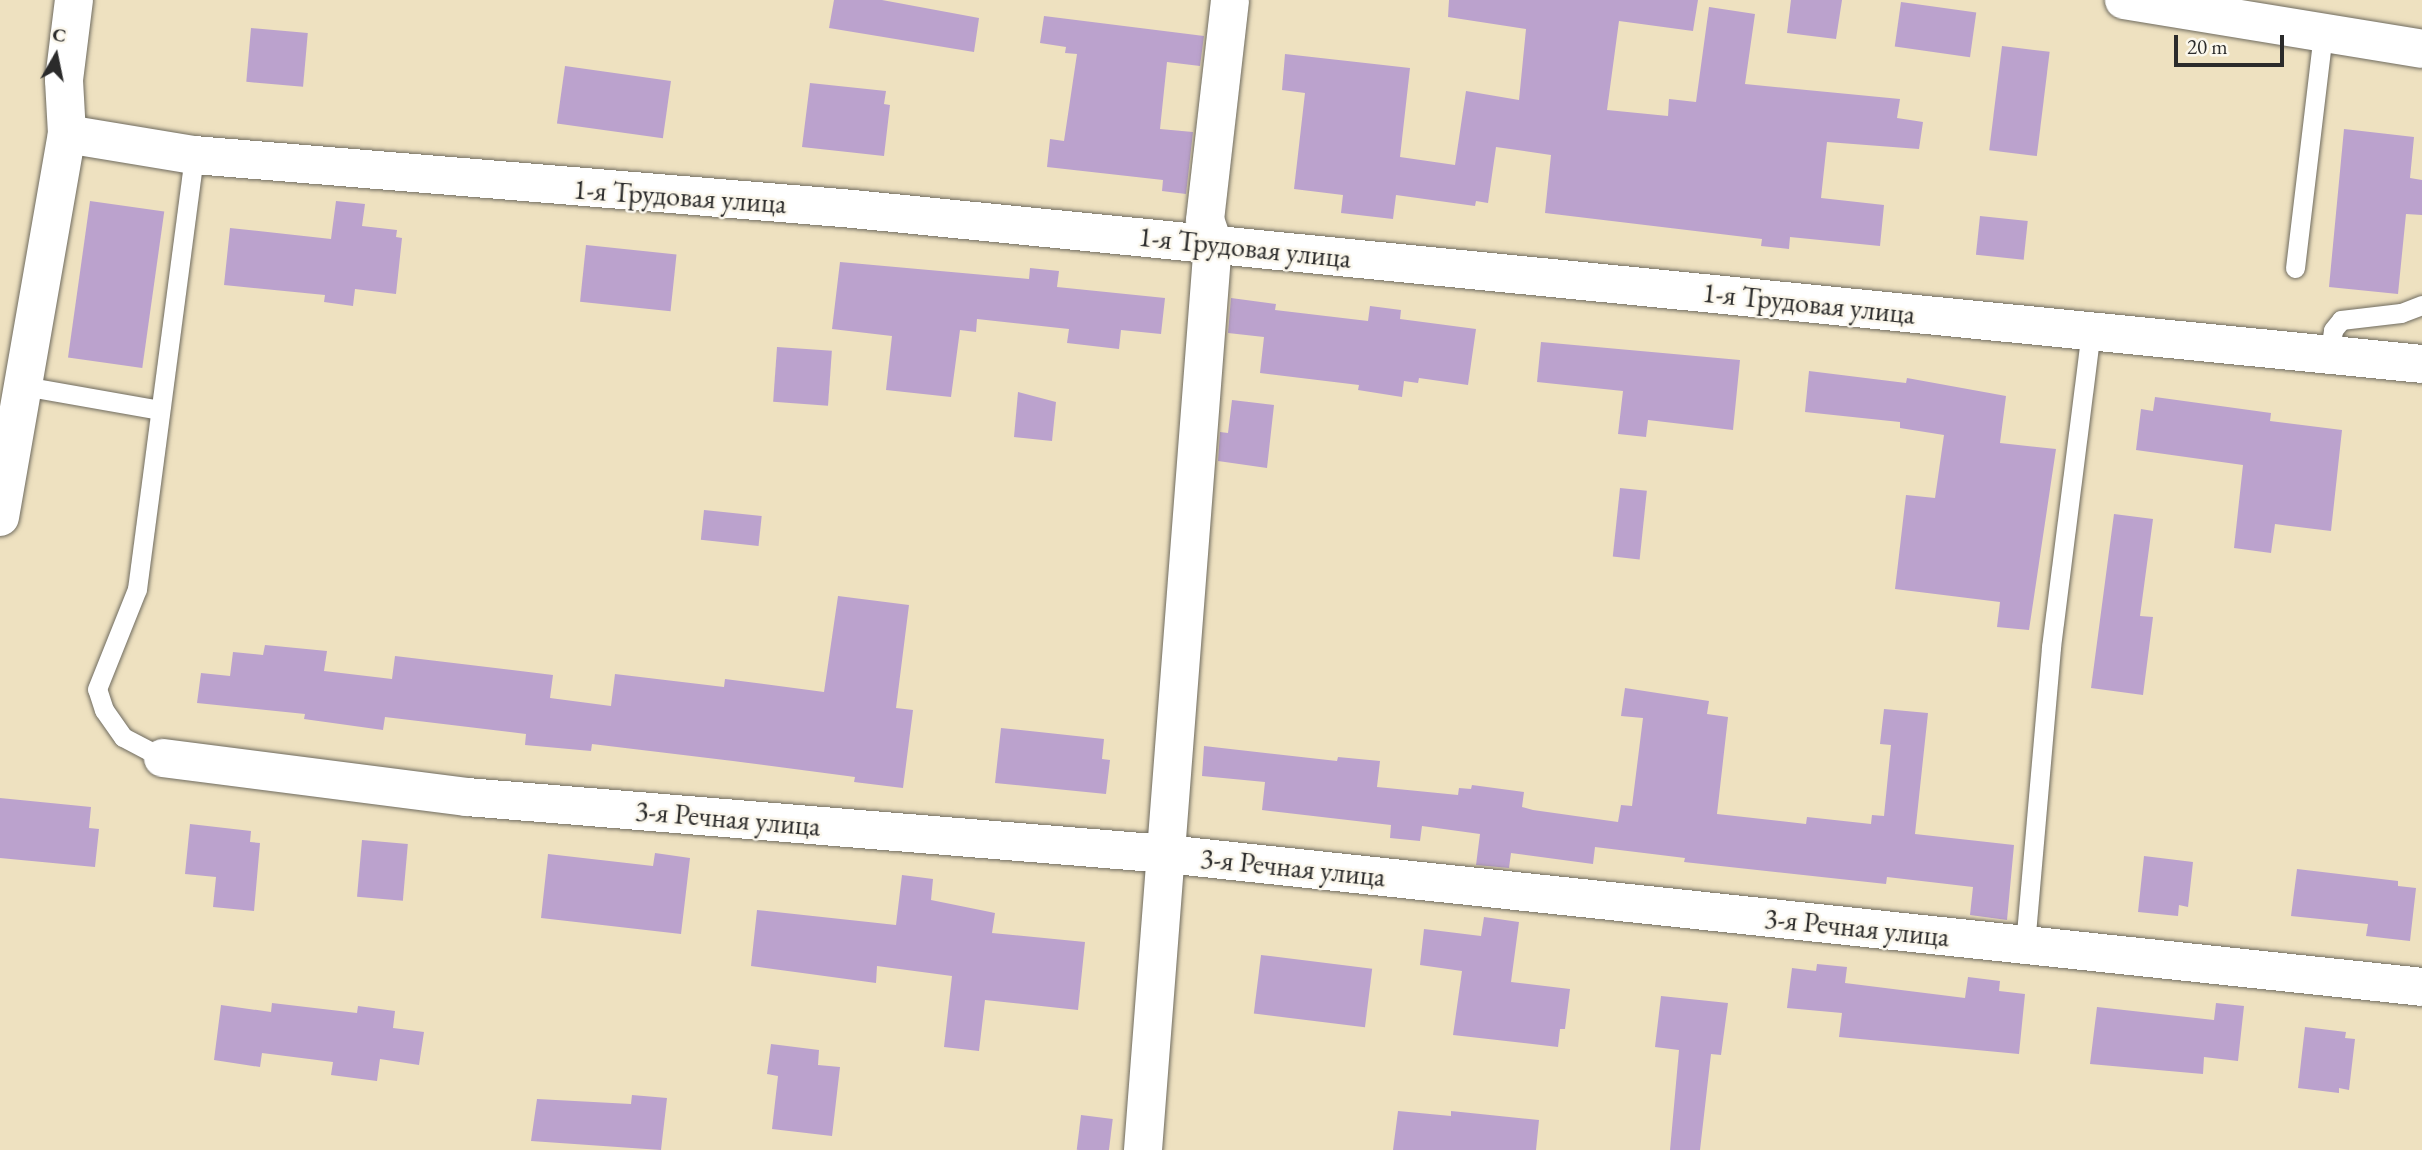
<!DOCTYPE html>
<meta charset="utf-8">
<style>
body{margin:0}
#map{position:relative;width:2422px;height:1150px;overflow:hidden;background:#eee1c0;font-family:"EB Garamond",serif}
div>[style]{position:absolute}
.building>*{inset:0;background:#bba2cd;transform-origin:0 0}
.roads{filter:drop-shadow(0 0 2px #6f6b5f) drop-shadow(0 0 2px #6f6b5f)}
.service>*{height:19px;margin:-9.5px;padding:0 9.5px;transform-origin:9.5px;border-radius:9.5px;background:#fff}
.minor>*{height:38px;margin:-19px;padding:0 19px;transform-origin:19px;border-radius:19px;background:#fff}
span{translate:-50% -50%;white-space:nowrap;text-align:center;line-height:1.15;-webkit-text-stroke:5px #fbf7ec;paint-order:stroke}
.street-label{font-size:28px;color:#2b2b2b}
.north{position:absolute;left:21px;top:21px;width:70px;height:70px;-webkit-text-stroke:5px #fbf7ec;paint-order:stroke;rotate:9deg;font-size:19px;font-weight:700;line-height:28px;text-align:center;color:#2b2b2b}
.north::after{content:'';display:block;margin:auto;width:24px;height:32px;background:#2b2b2b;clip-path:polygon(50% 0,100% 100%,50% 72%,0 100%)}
.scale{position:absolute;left:2174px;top:35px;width:110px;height:32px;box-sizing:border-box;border:4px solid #2b2b2b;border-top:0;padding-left:9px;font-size:21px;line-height:24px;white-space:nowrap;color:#2b2b2b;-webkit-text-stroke:5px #fbf7ec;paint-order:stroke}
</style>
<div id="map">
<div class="building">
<div style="clip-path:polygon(834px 0,882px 0,979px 18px,974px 52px,829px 28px)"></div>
<div style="clip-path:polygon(1449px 0,1698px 0,1693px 31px,1619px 21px,1607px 110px,1668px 116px,1669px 99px,1696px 102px,1709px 7px,1755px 14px,1745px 84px,1900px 99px,1897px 118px,1923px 122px,1919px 149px,1827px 142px,1821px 198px,1884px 205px,1880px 246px,1790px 237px,1789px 249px,1761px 246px,1762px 239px,1545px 213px,1551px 155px,1496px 147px,1488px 203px,1476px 201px,1475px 206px,1396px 195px,1393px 219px,1341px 213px,1343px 195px,1294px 189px,1305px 93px,1282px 90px,1285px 54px,1410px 68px,1400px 157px,1455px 165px,1466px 91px,1519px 100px,1526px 29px,1448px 17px)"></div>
<div style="clip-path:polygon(1791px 0,1842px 0,1836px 39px,1787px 33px)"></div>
<div style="left:1901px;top:2px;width:76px;height:45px;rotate:8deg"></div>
<div style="clip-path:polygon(1044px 16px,1204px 36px,1200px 66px,1167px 62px,1160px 129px,1193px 132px,1186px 194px,1162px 191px,1163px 180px,1047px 167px,1050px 139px,1064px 141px,1077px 54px,1065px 53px,1066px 47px,1040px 43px)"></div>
<div style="left:251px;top:28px;width:57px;height:54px;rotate:5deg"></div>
<div style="left:2002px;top:46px;width:48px;height:105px;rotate:7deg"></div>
<div style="left:565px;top:66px;width:107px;height:58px;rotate:8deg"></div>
<div style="clip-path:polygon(810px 83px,886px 91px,884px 104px,890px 105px,884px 156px,802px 147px)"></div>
<div style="clip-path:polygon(2344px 129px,2414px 137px,2410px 178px,2422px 180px,2422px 215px,2406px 214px,2398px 294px,2329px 287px)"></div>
<div style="left:90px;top:201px;width:75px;height:158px;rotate:8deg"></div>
<div style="clip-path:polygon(336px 201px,365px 204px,362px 226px,397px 230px,396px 237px,402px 238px,396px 294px,355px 289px,353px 306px,324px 302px,325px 295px,224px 285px,230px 228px,331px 239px)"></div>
<div style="left:1980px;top:216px;width:48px;height:39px;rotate:6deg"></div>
<div style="left:586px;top:245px;width:91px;height:57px;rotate:6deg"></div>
<div style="clip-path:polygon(840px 262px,1029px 279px,1030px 268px,1059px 271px,1057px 287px,1165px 298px,1161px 334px,1121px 330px,1119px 349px,1067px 343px,1069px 329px,977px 319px,976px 332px,960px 330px,951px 397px,886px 390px,892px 336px,832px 329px)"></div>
<div style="clip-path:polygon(1231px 298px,1276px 304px,1275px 310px,1368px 321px,1370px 306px,1401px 310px,1400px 319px,1476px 329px,1468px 385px,1419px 378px,1418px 383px,1404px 381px,1402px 397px,1358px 390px,1359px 385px,1260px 373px,1264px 337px,1228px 333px)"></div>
<div style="clip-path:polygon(1541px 342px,1740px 360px,1733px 430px,1648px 420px,1646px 437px,1618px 434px,1623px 391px,1537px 382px)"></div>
<div style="left:777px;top:347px;width:55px;height:55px;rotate:4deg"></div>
<div style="clip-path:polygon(1809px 371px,1906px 383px,1907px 378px,2006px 396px,2000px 443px,2056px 449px,2029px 630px,1997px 627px,2000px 602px,1895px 589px,1906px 495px,1935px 498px,1944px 435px,1900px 428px,1900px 422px,1805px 412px)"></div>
<div style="clip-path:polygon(1018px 392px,1056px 402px,1052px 441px,1014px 437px)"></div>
<div style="clip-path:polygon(2155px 397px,2271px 413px,2270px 421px,2342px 430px,2331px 531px,2275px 524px,2271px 553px,2234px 548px,2243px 465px,2136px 450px,2141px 409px,2153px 411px)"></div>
<div style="clip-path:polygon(1232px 400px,1274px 405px,1267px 468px,1218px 461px,1220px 432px,1228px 433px)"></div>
<div style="left:1620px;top:488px;width:27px;height:69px;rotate:6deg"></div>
<div style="left:704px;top:510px;width:58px;height:30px;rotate:6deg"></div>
<div style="clip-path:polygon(2114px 514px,2153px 519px,2140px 616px,2153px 617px,2143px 695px,2091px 688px)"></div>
<div style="clip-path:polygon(838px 596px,909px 605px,896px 708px,913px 710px,903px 788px,854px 782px,855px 777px,733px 761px,592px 744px,591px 751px,525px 745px,526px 734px,385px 717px,383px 730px,304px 719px,305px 714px,197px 703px,201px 673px,230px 676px,233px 652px,263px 655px,265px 645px,327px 651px,324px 671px,392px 679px,395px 656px,553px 675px,550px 698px,611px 706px,615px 674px,724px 687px,725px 679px,824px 692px)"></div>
<div style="clip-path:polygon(1625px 688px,1709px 701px,1707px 714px,1728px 717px,1717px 814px,1806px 824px,1807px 817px,1871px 824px,1872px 815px,1884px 816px,1891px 745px,1880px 744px,1884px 709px,1928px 713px,1915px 834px,2014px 845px,2007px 920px,1970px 915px,1973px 887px,1887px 877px,1886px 884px,1684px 862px,1685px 858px,1595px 847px,1593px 864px,1511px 853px,1509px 868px,1476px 865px,1480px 834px,1422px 826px,1420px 841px,1390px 838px,1391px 825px,1262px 810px,1265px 782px,1202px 776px,1204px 746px,1337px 761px,1338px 757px,1380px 761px,1377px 787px,1458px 795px,1459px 788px,1471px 789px,1472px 785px,1524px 792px,1522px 807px,1533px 810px,1618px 822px,1621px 805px,1632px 806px,1643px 718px,1621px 716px)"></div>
<div style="clip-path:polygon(1001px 728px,1104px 739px,1102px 759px,1110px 760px,1106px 794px,995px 783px)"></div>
<div style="clip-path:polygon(0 798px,91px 807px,89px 828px,99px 829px,95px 867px,0 858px)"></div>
<div style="clip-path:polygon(190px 824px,251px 831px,250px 842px,260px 843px,254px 911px,213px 907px,216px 877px,185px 874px)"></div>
<div style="left:362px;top:840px;width:46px;height:57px;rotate:5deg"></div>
<div style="clip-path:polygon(655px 853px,690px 858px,681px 934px,541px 918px,548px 854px,653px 866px)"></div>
<div style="clip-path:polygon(2144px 856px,2193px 862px,2188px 907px,2179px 905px,2178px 916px,2138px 912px)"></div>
<div style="clip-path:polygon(2297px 869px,2398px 881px,2398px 886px,2416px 888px,2410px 941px,2366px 936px,2368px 924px,2291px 916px)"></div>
<div style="clip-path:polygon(902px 875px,933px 879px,931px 900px,995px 913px,992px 933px,1085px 942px,1078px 1010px,985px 1000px,979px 1051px,944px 1047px,952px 976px,877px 966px,876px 983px,751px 966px,757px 910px,896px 925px)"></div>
<div style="clip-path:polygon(1484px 917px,1519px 922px,1511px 982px,1570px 989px,1565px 1029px,1560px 1029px,1558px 1047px,1453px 1035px,1462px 971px,1420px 965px,1424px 929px,1481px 936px)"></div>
<div style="left:1261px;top:955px;width:112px;height:59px;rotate:7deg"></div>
<div style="clip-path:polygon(1817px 964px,1847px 967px,1845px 983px,1965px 998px,1968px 977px,2000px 981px,1999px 991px,2025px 994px,2019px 1054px,1839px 1037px,1842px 1013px,1787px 1008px,1792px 968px,1816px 971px)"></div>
<div style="clip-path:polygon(1661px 996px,1728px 1003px,1721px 1055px,1711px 1054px,1700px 1150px,1670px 1150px,1679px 1050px,1655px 1047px)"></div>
<div style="clip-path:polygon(272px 1003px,357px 1013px,358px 1006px,395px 1011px,393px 1028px,424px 1032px,419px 1065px,380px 1059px,377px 1081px,331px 1075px,333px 1062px,262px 1053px,260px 1067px,214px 1060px,221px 1005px,271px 1012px)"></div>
<div style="clip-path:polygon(2216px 1003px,2244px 1006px,2238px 1061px,2204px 1057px,2203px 1074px,2090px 1064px,2097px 1007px,2214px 1020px)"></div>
<div style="clip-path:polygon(2305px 1027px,2346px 1032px,2345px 1038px,2355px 1039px,2349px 1090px,2339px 1088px,2339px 1093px,2298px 1088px)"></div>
<div style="clip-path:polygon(771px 1044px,819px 1050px,818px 1065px,840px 1067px,832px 1136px,772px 1129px,778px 1076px,767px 1074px)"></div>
<div style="clip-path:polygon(632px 1095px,667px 1098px,661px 1150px,531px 1141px,537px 1099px,631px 1104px)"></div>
<div style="clip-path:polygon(1398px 1111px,1451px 1116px,1451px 1111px,1539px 1120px,1536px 1150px,1393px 1150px)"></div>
<div style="left:1081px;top:1115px;width:32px;height:35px;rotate:7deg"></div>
</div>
<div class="roads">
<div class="service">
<div style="left:2295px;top:268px;width:238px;rotate:-83.2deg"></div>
<div style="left:2329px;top:356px;width:26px;rotate:-81deg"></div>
<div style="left:2333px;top:330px;width:13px;rotate:-51deg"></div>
<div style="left:2341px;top:320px;width:60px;rotate:-6.7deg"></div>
<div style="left:2401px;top:313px;width:22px;rotate:-21deg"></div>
<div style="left:24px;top:386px;width:138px;rotate:10deg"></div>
<div style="left:163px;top:758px;width:45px;rotate:-152.3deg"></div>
<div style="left:123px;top:737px;width:33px;rotate:-125deg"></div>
<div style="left:104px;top:710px;width:22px;rotate:-108deg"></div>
<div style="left:97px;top:689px;width:108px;rotate:-68.2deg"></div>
<div style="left:137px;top:589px;width:438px;rotate:-82.5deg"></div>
<div style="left:2025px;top:945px;width:299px;rotate:-85deg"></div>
<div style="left:2051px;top:647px;width:318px;rotate:-82.8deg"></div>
</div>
<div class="minor">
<div style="left:2124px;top:0;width:302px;rotate:9.3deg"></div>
<div style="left:67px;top:134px;width:129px;rotate:9.4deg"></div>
<div style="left:194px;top:155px;width:661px;rotate:4.68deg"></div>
<div style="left:853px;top:209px;width:1577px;rotate:5.64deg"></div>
<div style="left:0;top:517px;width:389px;rotate:-80.1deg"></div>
<div style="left:67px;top:134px;width:54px;rotate:-93.2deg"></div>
<div style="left:64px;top:80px;width:81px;rotate:-82.9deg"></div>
<div style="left:163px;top:758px;width:306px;rotate:7.3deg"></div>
<div style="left:467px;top:797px;width:701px;rotate:4.66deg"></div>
<div style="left:1166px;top:854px;width:1263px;rotate:6.04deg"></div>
<div style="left:1143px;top:1150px;width:910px;rotate:-85.59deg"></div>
<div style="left:1213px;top:243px;width:24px;rotate:-109deg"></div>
<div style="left:1205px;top:220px;width:221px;rotate:-83.5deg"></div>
</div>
</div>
<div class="street-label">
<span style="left:680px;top:196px;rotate:4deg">1-я Трудовая улица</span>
<span style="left:1245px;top:247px;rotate:6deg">1-я Трудовая улица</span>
<span style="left:1809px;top:303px;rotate:6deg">1-я Трудовая улица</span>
<span style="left:728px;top:818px;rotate:5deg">3-я Речная улица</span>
<span style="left:1293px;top:867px;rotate:6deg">3-я Речная улица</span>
<span style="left:1857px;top:927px;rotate:6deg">3-я Речная улица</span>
</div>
<div class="north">С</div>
<div class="scale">20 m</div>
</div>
